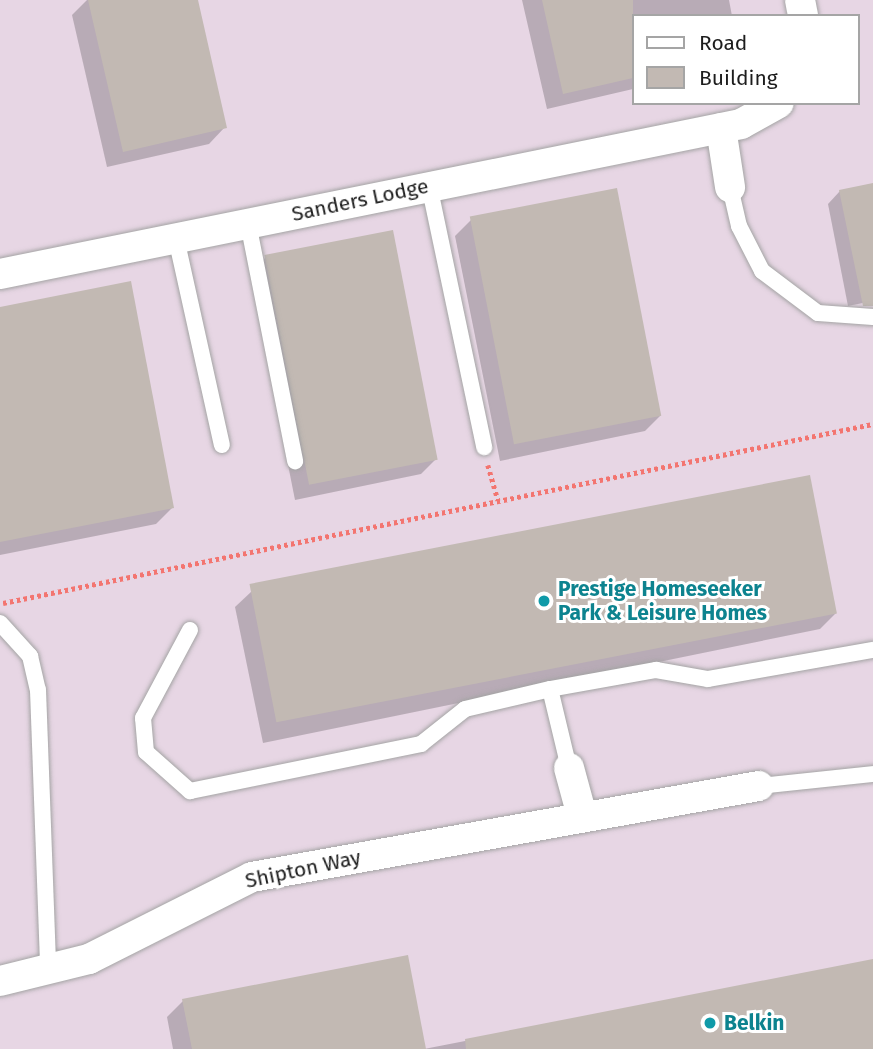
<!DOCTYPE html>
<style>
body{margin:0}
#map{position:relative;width:873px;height:1049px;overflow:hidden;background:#eeeae3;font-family:"Fira Sans",sans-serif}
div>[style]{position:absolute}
.industrial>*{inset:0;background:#e7d6e4}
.shadow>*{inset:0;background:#0003}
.building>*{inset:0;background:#c2b9b3;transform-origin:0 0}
.path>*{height:4.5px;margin-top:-2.25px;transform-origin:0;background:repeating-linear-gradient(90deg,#f37570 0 3.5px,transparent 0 7px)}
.roads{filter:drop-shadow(0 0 2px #a4a4a4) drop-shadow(0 0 2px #a4a4a4)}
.lane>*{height:16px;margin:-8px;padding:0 8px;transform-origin:8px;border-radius:8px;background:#fff}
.street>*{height:30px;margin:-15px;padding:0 15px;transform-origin:15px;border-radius:15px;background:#fff}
.dots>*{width:19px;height:19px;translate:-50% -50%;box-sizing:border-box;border:4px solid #fff;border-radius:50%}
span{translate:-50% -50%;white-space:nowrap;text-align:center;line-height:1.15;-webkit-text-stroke:6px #fff;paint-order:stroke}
.street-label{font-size:21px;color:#1d1d1d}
.culture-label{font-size:21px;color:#0d838f;font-weight:700}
.left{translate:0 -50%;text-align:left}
.legend{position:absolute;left:632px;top:14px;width:228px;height:91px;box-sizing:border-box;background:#fff;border:2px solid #a5a5a5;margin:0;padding:9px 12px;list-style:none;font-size:21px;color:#1d1d1d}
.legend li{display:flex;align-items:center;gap:14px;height:35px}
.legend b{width:35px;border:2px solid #a5a5a5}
</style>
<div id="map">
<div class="industrial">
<div style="clip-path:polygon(evenodd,0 0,873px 0,873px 1049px,0 1049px,0 0,633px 16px,857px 16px,857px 103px,633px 103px,633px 16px)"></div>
</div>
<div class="shadow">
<div style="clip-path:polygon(87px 0,196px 0,225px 127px,209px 144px,107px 167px,72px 15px)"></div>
<div style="clip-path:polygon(522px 0,729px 0,732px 16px,633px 16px,633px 89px,547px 109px)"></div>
<div style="clip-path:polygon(873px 185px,873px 301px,848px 306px,828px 204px,840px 191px)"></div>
<div style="clip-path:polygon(471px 220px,661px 415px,645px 431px,500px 461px,455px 236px)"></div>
<div style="clip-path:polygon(266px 257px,437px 458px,421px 474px,295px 500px,250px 274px)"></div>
<div style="clip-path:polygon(0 308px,172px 508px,156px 524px,0 555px)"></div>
<div style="clip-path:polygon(252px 591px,836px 613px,820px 629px,263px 743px,235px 607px)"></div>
<div style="clip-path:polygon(873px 961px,873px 1049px,173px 1049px,167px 1017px,183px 1001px,424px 1049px)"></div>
</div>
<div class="building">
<div style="clip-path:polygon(88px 0,198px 0,227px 128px,123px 152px)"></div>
<div style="clip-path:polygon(542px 0,633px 0,633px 78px,563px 94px)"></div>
<div style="clip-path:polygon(873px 183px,873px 306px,863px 306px,839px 190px)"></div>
<div style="left:617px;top:188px;width:232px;height:150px;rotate:79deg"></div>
<div style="left:393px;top:230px;width:234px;height:131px;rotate:79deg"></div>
<div style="clip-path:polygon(131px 281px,174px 508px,0 542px,0 307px)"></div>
<div style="left:810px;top:475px;width:141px;height:571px;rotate:79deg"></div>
<div style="clip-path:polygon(408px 955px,426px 1049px,192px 1049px,182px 999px)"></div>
<div style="clip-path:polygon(873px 959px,873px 1049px,466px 1049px,465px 1039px)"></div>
</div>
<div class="path">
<div style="left:488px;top:465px;width:37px;rotate:74deg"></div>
<div style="left:3px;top:603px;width:888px;rotate:-11.63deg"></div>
</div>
<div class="roads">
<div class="lane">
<div style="left:429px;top:185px;width:268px;rotate:78.1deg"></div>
<div style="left:730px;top:187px;width:40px;rotate:77deg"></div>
<div style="left:739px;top:226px;width:51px;rotate:62.9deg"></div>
<div style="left:762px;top:271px;width:70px;rotate:36.9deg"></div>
<div style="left:818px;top:313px;width:55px;rotate:4.2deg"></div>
<div style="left:248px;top:223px;width:243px;rotate:78.8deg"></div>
<div style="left:176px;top:238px;width:212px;rotate:77.5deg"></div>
<div style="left:0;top:623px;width:45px;rotate:47.7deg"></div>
<div style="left:30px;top:656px;width:35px;rotate:77deg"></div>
<div style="left:38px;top:690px;width:278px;rotate:87.9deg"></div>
<div style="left:190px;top:630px;width:100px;rotate:118.1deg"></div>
<div style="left:143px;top:718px;width:34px;rotate:85deg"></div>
<div style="left:146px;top:752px;width:59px;rotate:41.6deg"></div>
<div style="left:190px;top:791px;width:236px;rotate:-11.5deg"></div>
<div style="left:421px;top:744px;width:56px;rotate:-38.5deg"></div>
<div style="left:465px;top:709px;width:87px;rotate:-13.2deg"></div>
<div style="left:569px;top:768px;width:81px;rotate:-103.5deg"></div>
<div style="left:550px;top:689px;width:108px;rotate:-10.2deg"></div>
<div style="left:656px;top:670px;width:53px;rotate:9.8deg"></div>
<div style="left:708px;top:679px;width:168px;rotate:-10deg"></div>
<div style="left:759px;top:786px;width:115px;rotate:-6deg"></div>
</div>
<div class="street">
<div style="left:800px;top:0;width:16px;rotate:79deg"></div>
<div style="left:721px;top:128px;width:60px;rotate:81.3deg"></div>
<div style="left:0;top:274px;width:756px;rotate:-11.44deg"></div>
<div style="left:741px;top:124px;width:43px;rotate:-28.9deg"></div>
<div style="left:569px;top:768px;width:50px;rotate:74.8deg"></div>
<div style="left:0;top:981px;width:92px;rotate:-13.9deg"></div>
<div style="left:89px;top:959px;width:182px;rotate:-26.7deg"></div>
<div style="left:252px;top:877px;width:515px;rotate:-10.18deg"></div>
</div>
</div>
<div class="dots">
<div style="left:544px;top:601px;background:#0f9aa8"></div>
<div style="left:710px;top:1023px;background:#0f9aa8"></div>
</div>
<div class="street-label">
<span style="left:360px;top:200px;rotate:-12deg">Sanders Lodge</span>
<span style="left:303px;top:869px;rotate:-12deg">Shipton Way</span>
</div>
<div class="culture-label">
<span class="left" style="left:558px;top:601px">Prestige Homeseeker<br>Park &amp; Leisure Homes</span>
<span class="left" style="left:724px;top:1023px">Belkin</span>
</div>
<ul class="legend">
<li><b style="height:9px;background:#fff"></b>Road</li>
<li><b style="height:19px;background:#c2b9b3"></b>Building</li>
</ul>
</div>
